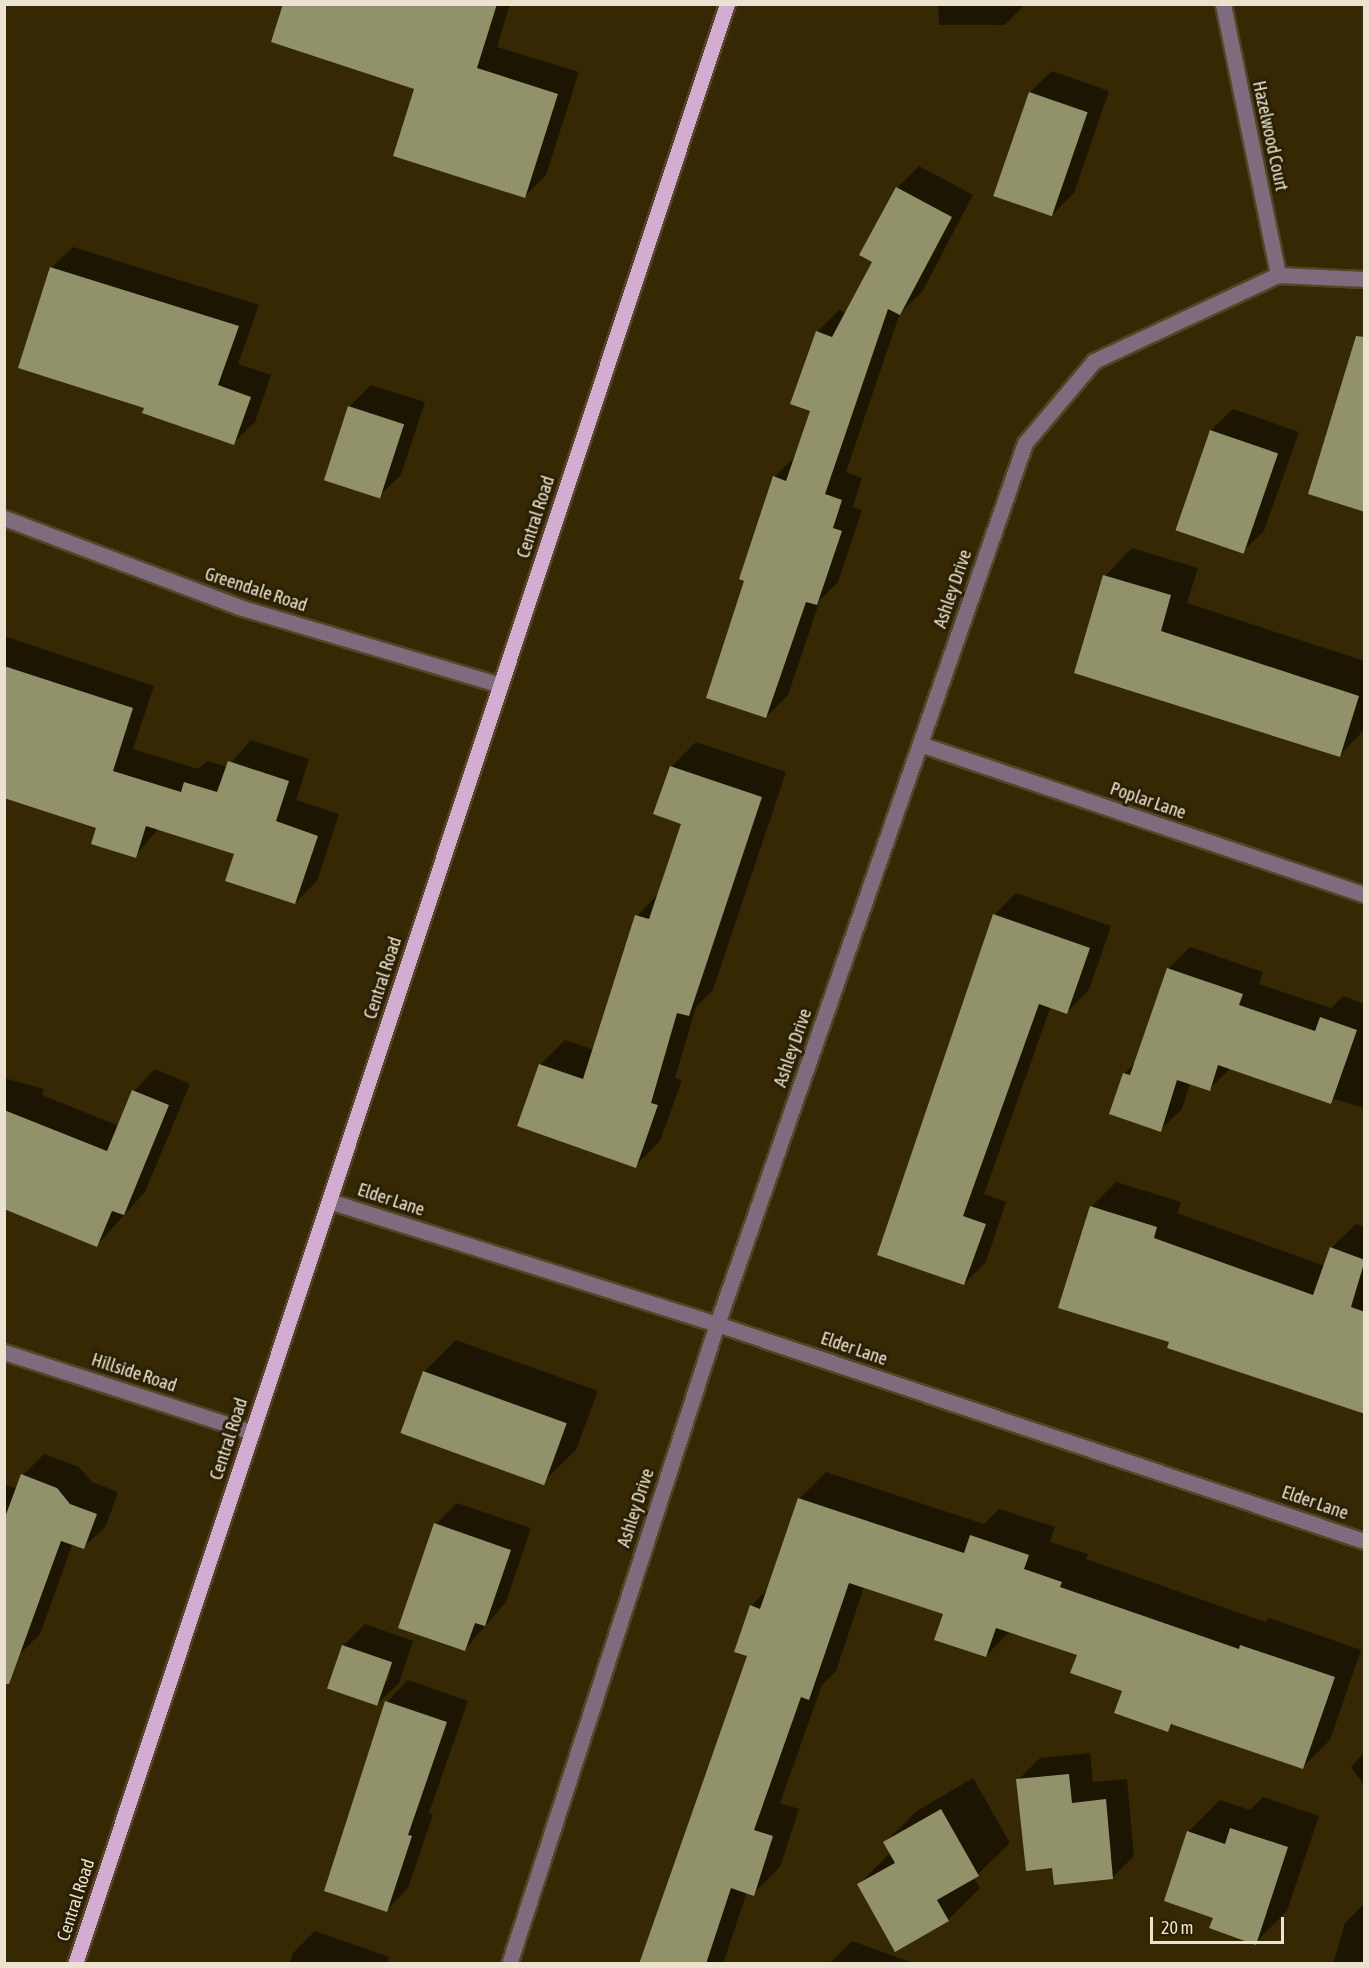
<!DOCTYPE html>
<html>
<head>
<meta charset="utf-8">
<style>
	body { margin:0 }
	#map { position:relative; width:1369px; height:1968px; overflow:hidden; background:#352803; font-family:"Asap Condensed",sans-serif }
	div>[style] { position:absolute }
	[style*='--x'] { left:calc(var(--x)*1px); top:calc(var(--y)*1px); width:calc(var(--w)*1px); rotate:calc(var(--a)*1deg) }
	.shadow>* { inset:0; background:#0007 }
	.building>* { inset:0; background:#91916a; transform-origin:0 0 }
	.roads { filter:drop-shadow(2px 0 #524624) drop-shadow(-2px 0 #524624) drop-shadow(0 2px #524624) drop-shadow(0 -2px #524624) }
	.minor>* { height:15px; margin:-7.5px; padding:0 7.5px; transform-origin:7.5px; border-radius:7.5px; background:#7f6b7e }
	.major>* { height:15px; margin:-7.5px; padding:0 7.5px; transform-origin:7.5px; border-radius:7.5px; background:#d4acd2 }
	span { translate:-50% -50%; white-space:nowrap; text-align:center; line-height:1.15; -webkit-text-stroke:6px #291f04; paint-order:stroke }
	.street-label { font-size:18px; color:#ebe2cf }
	.frame { position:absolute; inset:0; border:6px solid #ebe2cf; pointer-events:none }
	.scale { position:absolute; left:1150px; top:1917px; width:134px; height:27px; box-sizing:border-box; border:3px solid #ebe2cf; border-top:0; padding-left:8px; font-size:18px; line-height:21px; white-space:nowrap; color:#ebe2cf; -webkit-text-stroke:4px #291f04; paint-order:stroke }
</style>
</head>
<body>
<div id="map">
	<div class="shadow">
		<div style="clip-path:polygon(285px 4px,510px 4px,497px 47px,579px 72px,546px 175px,524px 197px,416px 88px)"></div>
		<div style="clip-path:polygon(938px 4px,1025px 4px,1005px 25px,939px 25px)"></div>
		<div style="clip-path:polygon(1052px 71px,1109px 91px,1074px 193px,1053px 214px,1030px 92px)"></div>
		<div style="clip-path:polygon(919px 166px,973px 195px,922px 292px,900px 313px,846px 472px,862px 478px,853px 507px,862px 510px,838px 582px,820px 600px,788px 695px,766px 717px,746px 580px,774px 477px,796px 456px,812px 410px,817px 332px,839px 310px,847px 313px,874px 262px,861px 255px,897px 188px)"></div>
		<div style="clip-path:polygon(73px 247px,259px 305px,238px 364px,271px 375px,255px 422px,233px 443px,146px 407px,51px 268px)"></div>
		<div style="clip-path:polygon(371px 385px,425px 402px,401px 475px,379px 496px,326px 479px,350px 406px)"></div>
		<div style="clip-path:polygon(1233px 409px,1299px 432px,1264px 531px,1242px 552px,1177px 529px,1211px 430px)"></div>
		<div style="clip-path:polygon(1132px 548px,1198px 568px,1187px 603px,1364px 661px,1364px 730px,1340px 755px,1245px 722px,1105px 576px)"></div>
		<div style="clip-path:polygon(4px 636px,154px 686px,133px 749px,198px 769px,207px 761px,227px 767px,251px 740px,309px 759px,296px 800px,339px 814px,317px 881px,295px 903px,236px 853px,159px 828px,135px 856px,4px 747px)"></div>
		<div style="clip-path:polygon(696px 742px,786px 772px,713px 990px,696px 1007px,675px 1078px,682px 1080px,660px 1141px,635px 1166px,540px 1065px,565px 1040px,594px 1050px,637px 916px,659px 893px,683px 823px,671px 767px)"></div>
		<div style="clip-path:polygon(1016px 893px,1111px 926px,1089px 990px,1067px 1012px,1051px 1006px,984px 1194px,1006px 1202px,986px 1262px,964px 1284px,879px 1254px,994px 915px)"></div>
		<div style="clip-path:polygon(1190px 947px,1263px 972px,1259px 984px,1331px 1008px,1343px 996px,1364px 1004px,1364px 1108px,1334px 1099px,1331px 1102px,1231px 1068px,1209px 1089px,1190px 1083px,1182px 1109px,1160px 1130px,1124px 1074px,1136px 1062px,1169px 968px)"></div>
		<div style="clip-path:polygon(155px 1069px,190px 1084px,145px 1192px,97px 1245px,4px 1209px,4px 1078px,44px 1089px,42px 1095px,119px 1126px,134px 1091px)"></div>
		<div style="clip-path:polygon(1116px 1182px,1181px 1202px,1177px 1213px,1325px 1266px,1331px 1248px,1356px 1224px,1364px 1227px,1364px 1412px,1171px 1341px,1091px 1207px)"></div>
		<div style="clip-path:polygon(456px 1340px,598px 1391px,576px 1450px,544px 1481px,424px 1372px)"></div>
		<div style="clip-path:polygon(44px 1454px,79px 1467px,92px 1482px,118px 1492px,106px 1526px,84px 1547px,73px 1543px,40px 1634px,18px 1656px,4px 1651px,4px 1484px,18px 1489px,23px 1475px)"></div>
		<div style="clip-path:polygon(826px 1472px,984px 1524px,999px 1509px,1055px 1527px,1050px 1542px,1088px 1554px,1086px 1559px,1265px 1622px,1269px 1618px,1361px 1650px,1330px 1740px,1303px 1767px,1174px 1724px,1168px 1730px,1078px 1654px,1010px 1631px,986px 1656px,945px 1614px,864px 1587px,836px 1671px,822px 1685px,780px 1803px,799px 1809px,780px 1867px,753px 1894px,747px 1892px,723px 1964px,641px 1964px,749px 1655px,751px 1606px,769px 1588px,799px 1499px)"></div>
		<div style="clip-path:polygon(457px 1503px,531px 1528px,506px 1602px,465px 1649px,436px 1524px)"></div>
		<div style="clip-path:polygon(evenodd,365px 1624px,413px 1641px,399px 1683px,377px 1704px,343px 1646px,365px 1624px,393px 1655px,388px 1681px,385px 1681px,393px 1655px)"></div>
		<div style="clip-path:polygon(408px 1680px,468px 1701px,429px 1813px,433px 1815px,408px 1888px,387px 1910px,387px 1702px)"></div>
		<div style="clip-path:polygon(1090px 1753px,1093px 1782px,1127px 1779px,1134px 1856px,1113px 1877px,1018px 1780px,1040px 1758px)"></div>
		<div style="clip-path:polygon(1364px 1753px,1364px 1785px,1351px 1767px)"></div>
		<div style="clip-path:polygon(973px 1778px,1010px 1843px,974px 1878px,980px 1888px,948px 1920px,896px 1950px,859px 1884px,891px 1852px,885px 1842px,917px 1811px)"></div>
		<div style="clip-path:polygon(1263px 1797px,1319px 1816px,1287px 1911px,1255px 1943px,1215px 1917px,1166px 1900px,1189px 1831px,1220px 1800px,1250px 1810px)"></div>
		<div style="clip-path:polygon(1364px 1904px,1364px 1964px,1333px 1964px,1345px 1923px)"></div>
		<div style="clip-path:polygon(315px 1931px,389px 1957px,387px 1964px,290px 1964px,293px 1953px)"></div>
		<div style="clip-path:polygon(852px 1941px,916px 1964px,829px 1964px)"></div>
	</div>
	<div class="building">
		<div style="clip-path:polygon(283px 4px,497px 4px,477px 68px,558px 94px,525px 198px,393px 156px,414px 89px,271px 42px)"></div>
		<div style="left:1029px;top:92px;width:62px;height:110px;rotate:19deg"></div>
		<div style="clip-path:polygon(896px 187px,952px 217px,900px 315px,888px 309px,825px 494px,842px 500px,833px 528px,842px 531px,817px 605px,806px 602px,766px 718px,706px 698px,744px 581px,739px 579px,773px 476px,786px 481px,810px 411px,790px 404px,816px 331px,832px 337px,872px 262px,859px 255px)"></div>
		<div style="clip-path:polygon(50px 267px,239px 326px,218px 385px,251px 397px,234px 445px,142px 413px,144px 408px,18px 368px)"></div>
		<div style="clip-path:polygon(1356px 336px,1365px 337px,1365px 512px,1308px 494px)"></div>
		<div style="left:348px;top:406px;width:59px;height:78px;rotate:18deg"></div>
		<div style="left:1210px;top:430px;width:72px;height:106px;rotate:19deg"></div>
		<div style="clip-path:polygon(1103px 575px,1171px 595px,1161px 631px,1359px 696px,1340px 757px,1074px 673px)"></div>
		<div style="clip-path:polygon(4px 666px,133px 708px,113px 771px,181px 792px,184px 782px,217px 792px,228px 761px,289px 781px,276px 821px,318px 836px,295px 904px,225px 881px,234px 854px,146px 826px,136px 858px,91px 844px,96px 828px,4px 798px)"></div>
		<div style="clip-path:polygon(670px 766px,762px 797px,689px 1016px,677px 1013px,651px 1103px,658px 1105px,636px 1168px,517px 1126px,539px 1064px,583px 1079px,635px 915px,649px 919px,681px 824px,653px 814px)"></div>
		<div style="clip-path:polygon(993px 914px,1090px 948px,1067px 1014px,1039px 1004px,963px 1216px,986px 1224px,964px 1285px,877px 1255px)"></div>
		<div style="clip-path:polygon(1167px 968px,1243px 994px,1239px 1005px,1315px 1031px,1320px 1017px,1357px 1030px,1331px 1104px,1218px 1065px,1210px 1091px,1177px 1080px,1161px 1132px,1109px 1114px,1123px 1073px,1130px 1075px)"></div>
		<div style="clip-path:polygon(132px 1090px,169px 1105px,124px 1215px,112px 1211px,97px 1247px,4px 1209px,4px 1110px,107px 1151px)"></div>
		<div style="clip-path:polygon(1090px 1206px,1157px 1227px,1154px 1238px,1313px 1295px,1330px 1247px,1365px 1260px,1351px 1307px,1365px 1312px,1365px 1414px,1167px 1348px,1169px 1342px,1058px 1308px)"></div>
		<div style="left:423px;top:1371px;width:153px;height:66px;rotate:20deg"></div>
		<div style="clip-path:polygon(21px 1474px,57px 1488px,70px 1504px,97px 1514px,84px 1549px,61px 1541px,9px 1684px,4px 1684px,4px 1520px)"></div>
		<div style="clip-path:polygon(798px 1498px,964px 1553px,970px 1535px,1029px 1555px,1024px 1569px,1062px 1582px,1060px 1587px,1239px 1649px,1240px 1645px,1335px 1677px,1303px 1769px,1171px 1724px,1168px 1732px,1114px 1713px,1122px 1691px,1070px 1673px,1077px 1655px,996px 1628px,986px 1657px,934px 1640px,943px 1614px,849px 1583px,809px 1700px,801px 1697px,754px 1830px,773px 1836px,754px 1896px,731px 1888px,706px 1964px,639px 1964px,747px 1656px,734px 1652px,750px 1605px,760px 1609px)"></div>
		<div style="clip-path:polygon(434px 1523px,511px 1550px,485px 1626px,475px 1623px,465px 1651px,398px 1628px)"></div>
		<div style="left:342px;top:1645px;width:53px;height:46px;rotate:19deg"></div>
		<div style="clip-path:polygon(385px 1701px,447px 1722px,408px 1835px,412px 1836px,387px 1912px,324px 1891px)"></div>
		<div style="clip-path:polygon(1069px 1774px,1072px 1803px,1106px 1799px,1113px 1879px,1054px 1885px,1052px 1868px,1026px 1871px,1016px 1779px)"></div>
		<div style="clip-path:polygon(941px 1809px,979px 1876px,937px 1900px,949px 1921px,895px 1952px,857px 1884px,895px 1863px,883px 1842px)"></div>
		<div style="clip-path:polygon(1230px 1828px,1288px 1847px,1256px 1945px,1209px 1928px,1213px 1918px,1164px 1901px,1187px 1831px,1225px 1844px)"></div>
	</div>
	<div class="roads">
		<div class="minor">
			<div style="--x:1223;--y:4;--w:277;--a:78.5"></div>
			<div style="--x:4;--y:518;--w:251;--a:20.7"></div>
			<div style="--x:239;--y:607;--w:272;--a:16.6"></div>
			<div style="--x:920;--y:744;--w:469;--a:18.7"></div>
			<div style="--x:329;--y:1201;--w:407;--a:17.6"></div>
			<div style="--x:717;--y:1324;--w:682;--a:18.54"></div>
			<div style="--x:4;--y:1352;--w:261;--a:17.9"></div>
			<div style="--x:509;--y:1964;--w:673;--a:-72"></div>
			<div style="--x:717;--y:1324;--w:933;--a:-70.73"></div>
			<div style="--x:1025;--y:443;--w:107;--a:-49.9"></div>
			<div style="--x:1094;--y:361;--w:203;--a:-25.1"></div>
			<div style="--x:1278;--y:275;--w:86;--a:2.7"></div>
		</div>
		<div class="major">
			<div style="--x:75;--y:1964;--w:2066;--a:-71.6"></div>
		</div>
	</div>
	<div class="street-label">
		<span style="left:1270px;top:136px;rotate:78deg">Hazelwood Court</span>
		<span style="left:536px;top:517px;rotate:-72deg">Central Road</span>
		<span style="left:953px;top:589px;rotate:-71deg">Ashley Drive</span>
		<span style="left:256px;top:590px;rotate:18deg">Greendale Road</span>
		<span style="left:1148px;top:801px;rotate:19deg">Poplar Lane</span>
		<span style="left:383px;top:978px;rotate:-72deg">Central Road</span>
		<span style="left:793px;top:1048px;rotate:-71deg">Ashley Drive</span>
		<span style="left:391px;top:1200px;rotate:18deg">Elder Lane</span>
		<span style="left:854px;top:1349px;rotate:19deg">Elder Lane</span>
		<span style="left:134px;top:1373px;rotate:18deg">Hillside Road</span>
		<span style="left:229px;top:1439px;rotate:-72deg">Central Road</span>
		<span style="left:1315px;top:1503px;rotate:19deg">Elder Lane</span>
		<span style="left:636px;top:1508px;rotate:-72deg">Ashley Drive</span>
		<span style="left:76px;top:1900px;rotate:-72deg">Central Road</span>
	</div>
	<div class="frame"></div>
	<div class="scale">20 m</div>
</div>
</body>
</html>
